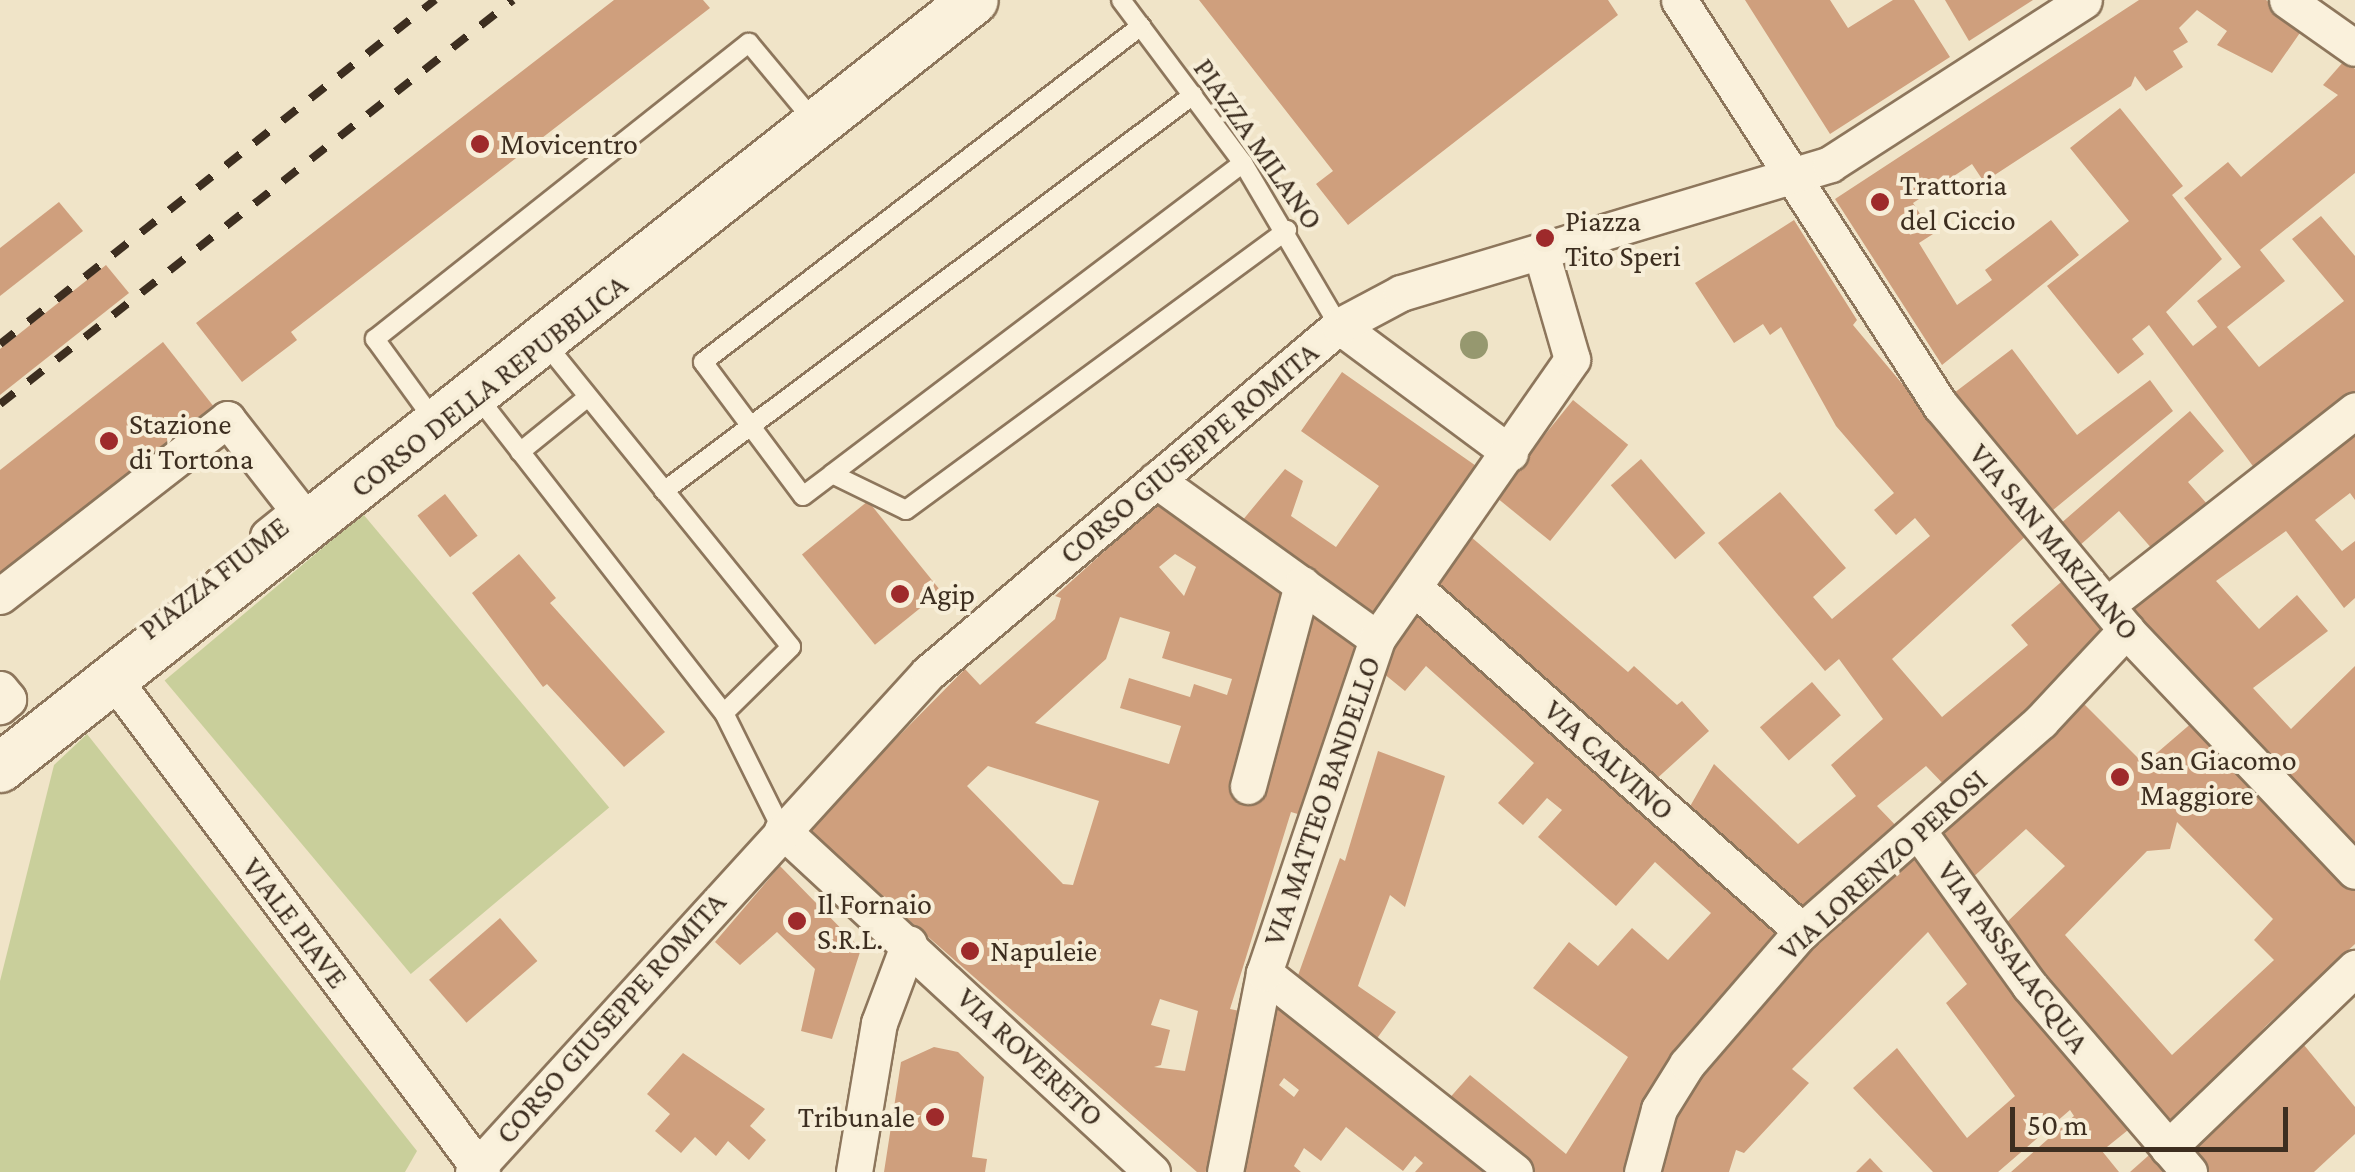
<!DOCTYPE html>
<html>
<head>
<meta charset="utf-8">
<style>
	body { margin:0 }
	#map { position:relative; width:2355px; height:1172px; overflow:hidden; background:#f0e4c8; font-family:"Crimson Pro",serif }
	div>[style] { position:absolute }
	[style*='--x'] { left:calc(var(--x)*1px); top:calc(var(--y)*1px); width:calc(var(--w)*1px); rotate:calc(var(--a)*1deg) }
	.green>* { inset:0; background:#c9cf9b; transform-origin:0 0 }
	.building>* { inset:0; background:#cf9f7d; transform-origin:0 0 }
	.roads { filter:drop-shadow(2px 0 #8d765c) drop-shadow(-2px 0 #8d765c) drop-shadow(0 2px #8d765c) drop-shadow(0 -2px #8d765c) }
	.lane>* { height:18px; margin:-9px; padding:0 9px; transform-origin:9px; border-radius:9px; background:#faf1dc }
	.street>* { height:35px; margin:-17.5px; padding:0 17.5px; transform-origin:17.5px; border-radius:17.5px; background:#faf1dc }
	.secondary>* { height:48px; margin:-24px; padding:0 24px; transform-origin:24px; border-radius:24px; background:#faf1dc }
	.rail>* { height:8px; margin-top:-4px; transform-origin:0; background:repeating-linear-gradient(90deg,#3d2e20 0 18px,transparent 0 36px) }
	.trees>* { width:28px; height:28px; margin:-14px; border-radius:50%; background:#96986f }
	.dots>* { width:28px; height:28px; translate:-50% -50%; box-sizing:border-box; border:5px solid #f7eed8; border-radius:50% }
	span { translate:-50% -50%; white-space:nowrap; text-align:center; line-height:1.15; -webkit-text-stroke:8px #f7eed8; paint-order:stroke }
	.poi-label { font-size:30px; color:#3d2e20 }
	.left { translate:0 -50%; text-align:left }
	.right { translate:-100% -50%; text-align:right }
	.street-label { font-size:30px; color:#3d2e20 }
	.scale { position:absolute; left:2010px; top:1107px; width:278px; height:45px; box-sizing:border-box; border:5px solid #3d2e20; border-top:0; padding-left:12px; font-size:30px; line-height:35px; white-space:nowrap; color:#3d2e20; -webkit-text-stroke:8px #f7eed8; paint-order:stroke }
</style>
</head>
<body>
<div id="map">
	<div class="green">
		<div style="left:363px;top:514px;width:383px;height:259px;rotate:50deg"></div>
		<div style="clip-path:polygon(87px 734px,417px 1151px,405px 1172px,0 1172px,0 981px,54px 765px)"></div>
	</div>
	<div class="building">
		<div style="clip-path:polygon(614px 0,703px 0,710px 8px,291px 332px,297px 340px,242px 382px,196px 323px)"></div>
		<div style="clip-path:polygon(1199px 0,1608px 0,1618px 15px,1348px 225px,1316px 184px,1333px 171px)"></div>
		<div style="clip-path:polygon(1745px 0,1830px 0,1848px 28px,1893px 0,1914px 0,1950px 57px,1830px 134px)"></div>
		<div style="clip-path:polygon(1945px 0,2033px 0,1969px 41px)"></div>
		<div style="clip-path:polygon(2139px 0,2266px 0,2304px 27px,2272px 73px,2217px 45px,2227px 31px,2197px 10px,2179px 28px,2188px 42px,2173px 51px,2183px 67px,2146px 91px,2135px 76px,2131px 86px,1984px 182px,1972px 164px,1913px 203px,1933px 234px,1919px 243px,1957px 305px,1992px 280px,1985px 270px,2051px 220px,2079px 255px,1942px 365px,1835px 199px)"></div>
		<div style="clip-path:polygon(2344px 61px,2355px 69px,2355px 173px,2260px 250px,2285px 281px,2227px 327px,2259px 367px,2344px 301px,2292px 239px,2321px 216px,2355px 256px,2355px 397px,2258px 473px,2149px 325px,2132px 339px,2144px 354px,2118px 374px,2047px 286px,2129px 221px,2070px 148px,2120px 108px,2183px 186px,2172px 195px,2222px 259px,2166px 312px,2193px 346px,2217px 327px,2197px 301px,2241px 267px,2184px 198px,2228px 162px,2241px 177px,2338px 95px,2323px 85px)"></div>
		<div style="clip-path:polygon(59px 202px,83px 231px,0 296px,0 248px)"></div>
		<div style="clip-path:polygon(1794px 220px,1857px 320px,1853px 325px,2028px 534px,1892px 659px,1942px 717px,2028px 645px,2011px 625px,2067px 577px,2109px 627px,1953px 794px,1926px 766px,1877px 806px,1903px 833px,1803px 921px,1688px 810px,1714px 764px,1798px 844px,1856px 796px,1831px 765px,1883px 719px,1839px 659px,1825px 671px,1718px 543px,1780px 492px,1846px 568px,1813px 597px,1832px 619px,1930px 536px,1915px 518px,1896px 535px,1874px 510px,1894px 493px,1836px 426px,1781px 327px,1770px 335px,1763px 324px,1734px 343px,1695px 283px)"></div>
		<div style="clip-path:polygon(106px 265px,129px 293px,0 395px,0 349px)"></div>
		<div style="clip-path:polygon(163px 342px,218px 412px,0 583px,0 470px)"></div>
		<div style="clip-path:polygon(2012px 349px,2077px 435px,2150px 380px,2173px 411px,2047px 515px,1954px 393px)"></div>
		<div style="clip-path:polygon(1342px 372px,1479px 468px,1369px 624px,1237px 527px,1285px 469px,1303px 481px,1291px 516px,1336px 547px,1379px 486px,1301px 431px)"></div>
		<div style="left:1573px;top:400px;width:71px;height:124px;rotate:39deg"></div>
		<div style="clip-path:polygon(2190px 411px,2224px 451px,2188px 482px,2214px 512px,2153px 550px,2119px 511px,2079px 546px,2059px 525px)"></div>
		<div style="clip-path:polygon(2355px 425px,2355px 500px,2350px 493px,2315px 520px,2342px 551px,2355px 541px,2355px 598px,2344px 608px,2286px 531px,2216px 581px,2259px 629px,2297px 595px,2328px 631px,2253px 688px,2291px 729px,2355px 666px,2355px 846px,2225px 718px,2128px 606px)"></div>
		<div style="left:1641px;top:459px;width:98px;height:40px;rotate:49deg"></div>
		<div style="left:445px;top:494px;width:53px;height:35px;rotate:52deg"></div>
		<div style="left:868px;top:501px;width:116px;height:85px;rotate:51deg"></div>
		<div style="clip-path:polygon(evenodd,1159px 502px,1359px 635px,1308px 817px,1291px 812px,1230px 1009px,1245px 1012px,1217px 1167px,1205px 1172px,1197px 1172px,806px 830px,965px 669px,980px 685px,1055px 619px,1061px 598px,1055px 596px,1159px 502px,1175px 554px,1196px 567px,1184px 596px,1159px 567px,1175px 554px,1159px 502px,1120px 617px,1170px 632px,1162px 658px,1232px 679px,1227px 695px,1194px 684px,1190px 697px,1129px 678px,1120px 708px,1181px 726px,1169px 764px,1035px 723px,1106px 659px,1120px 617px,1159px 502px,988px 766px,1099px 801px,1073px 885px,1063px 884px,967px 786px,988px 766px,1159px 502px,1160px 999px,1198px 1011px,1185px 1071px,1154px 1067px,1161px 1065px,1170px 1030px,1151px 1025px,1160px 999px)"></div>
		<div style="clip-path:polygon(1470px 536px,1628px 672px,1634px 666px,1677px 705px,1682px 701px,1709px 731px,1652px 783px,1428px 582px)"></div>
		<div style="clip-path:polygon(519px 554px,556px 598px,550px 603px,665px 732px,624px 767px,547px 684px,543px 687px,472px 593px)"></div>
		<div style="clip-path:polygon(1416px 612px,1787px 933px,1628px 1172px,1528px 1172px,1446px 1102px,1470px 1075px,1566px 1154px,1628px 1057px,1533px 988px,1569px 942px,1598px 966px,1632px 928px,1668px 960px,1711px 913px,1655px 862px,1616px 906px,1538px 837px,1562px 810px,1547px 798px,1523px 825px,1498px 803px,1534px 763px,1426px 666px,1405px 691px,1372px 664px)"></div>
		<div style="left:1812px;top:682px;width:44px;height:69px;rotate:49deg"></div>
		<div style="clip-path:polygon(evenodd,2080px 700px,2144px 764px,2194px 721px,2355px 879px,2355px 944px,2266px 1026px,2168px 1135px,2004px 925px,2065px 866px,2026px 829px,1970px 880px,1931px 835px,2080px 700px,2177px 822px,2273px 919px,2254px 940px,2274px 960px,2172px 1055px,2065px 935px,2147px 851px,2170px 849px,2177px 822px)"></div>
		<div style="clip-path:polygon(1378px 751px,1445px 776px,1405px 907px,1390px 895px,1358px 986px,1396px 1012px,1373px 1044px,1296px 981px,1340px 858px,1345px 861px)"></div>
		<div style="clip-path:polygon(1918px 846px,2133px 1126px,2102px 1151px,2119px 1172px,2011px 1172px,2074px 1116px,2070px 1110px,1998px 1172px,1933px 1172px,1853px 1088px,1897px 1048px,1967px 1138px,2015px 1096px,1946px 1003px,1967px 984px,1928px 932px,1792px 1069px,1809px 1083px,1744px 1153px,1736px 1150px,1729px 1172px,1654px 1172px,1683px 1081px,1852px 902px)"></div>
		<div style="clip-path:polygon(780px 866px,861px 949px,832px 1039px,801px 1031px,815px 969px,777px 932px,740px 965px,715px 942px)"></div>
		<div style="left:500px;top:918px;width:57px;height:94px;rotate:49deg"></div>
		<div style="clip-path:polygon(evenodd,1270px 993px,1496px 1172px,1415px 1172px,1423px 1163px,1415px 1156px,1403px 1171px,1346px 1127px,1321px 1161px,1304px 1148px,1294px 1166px,1301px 1172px,1237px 1172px,1270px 993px,1284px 1078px,1299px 1090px,1294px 1097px,1279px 1085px,1284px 1078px)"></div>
		<div style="clip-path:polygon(2299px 1039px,2355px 1107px,2355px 1134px,2314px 1172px,2202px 1172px,2182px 1148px)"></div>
		<div style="clip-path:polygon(934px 1047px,958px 1052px,984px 1077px,972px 1157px,987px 1159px,985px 1172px,884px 1172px,901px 1062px)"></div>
		<div style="clip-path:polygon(683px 1053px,765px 1109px,750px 1126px,766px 1140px,749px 1160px,728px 1141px,716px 1156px,695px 1137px,681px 1153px,655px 1131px,670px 1114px,647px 1094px)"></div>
		<div style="clip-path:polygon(2157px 1148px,2178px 1172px,2130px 1172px)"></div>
		<div style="clip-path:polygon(1870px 1158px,1883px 1172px,1856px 1172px)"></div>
	</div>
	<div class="roads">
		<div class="lane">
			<div style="--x:1121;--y:0;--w:204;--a:53.2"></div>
			<div style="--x:1243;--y:163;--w:189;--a:59.5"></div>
			<div style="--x:1141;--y:26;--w:552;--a:142.51"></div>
			<div style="--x:703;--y:362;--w:167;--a:53.3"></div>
			<div style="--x:803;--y:496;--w:36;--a:-37"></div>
			<div style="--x:832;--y:474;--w:82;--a:25.9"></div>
			<div style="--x:906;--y:510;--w:473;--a:-36.3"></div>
			<div style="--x:545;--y:343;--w:391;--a:51"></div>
			<div style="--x:791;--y:647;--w:94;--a:135.4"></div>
			<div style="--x:724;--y:713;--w:131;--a:63.6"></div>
			<div style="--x:477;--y:396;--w:402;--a:52.1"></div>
			<div style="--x:436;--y:423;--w:104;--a:-126"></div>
			<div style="--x:375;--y:339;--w:477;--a:-38.4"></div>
			<div style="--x:749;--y:43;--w:102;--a:50.2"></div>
			<div style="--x:520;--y:452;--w:87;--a:-39"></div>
			<div style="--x:832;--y:474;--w:515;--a:-37.11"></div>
			<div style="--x:664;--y:491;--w:661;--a:-36.82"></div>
		</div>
		<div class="street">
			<div style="--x:1679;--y:0;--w:483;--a:57.2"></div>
			<div style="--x:1941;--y:406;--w:291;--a:50.4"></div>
			<div style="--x:2126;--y:630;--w:332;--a:46.5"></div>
			<div style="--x:2287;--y:0;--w:83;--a:35.2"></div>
			<div style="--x:1339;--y:326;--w:213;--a:36.6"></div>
			<div style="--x:1156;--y:480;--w:272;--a:35.7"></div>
			<div style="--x:1416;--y:589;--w:516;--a:41.54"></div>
			<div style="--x:0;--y:596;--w:288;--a:-37.9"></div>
			<div style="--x:227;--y:419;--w:117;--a:52"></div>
			<div style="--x:299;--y:511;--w:40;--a:141"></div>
			<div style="--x:2108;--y:604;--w:314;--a:-38.1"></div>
			<div style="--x:114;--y:680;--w:614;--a:53.2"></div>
			<div style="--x:0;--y:689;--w:13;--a:51"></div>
			<div style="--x:8;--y:699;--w:11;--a:139"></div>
			<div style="--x:1248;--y:786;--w:209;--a:-75"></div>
			<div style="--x:782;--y:830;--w:504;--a:42.75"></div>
			<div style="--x:1918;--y:831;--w:190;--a:54.2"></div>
			<div style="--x:2029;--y:985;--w:246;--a:49.4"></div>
			<div style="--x:1264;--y:973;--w:320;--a:38.4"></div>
			<div style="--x:2168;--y:1148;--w:260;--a:-43.9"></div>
			<div style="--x:473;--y:1172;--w:675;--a:-47.64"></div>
			<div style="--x:928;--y:673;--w:538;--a:-40.17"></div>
			<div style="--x:1339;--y:326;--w:70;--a:-28"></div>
			<div style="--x:1401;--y:293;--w:448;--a:-16.7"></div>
			<div style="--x:1830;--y:164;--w:302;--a:-32.8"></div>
			<div style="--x:854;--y:1172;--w:151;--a:-80.5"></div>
			<div style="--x:879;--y:1023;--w:85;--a:-69.4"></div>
			<div style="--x:1225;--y:1172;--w:203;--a:-78.9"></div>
			<div style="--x:1264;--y:973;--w:353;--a:-71.3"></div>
			<div style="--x:1377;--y:639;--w:341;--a:-55.1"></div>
			<div style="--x:1572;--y:359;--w:111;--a:-106.2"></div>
			<div style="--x:1642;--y:1172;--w:65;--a:-74.9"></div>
			<div style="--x:1659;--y:1109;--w:53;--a:-58.1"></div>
			<div style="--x:1687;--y:1064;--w:176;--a:-49.2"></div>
			<div style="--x:1802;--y:931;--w:318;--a:-41.3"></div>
			<div style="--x:2041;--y:721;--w:125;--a:-47"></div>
		</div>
		<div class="secondary">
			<div style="--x:0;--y:768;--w:1240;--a:-38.26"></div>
		</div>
	</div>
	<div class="rail">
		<div style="--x:0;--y:344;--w:555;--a:-38.34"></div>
		<div style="--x:0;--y:404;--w:653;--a:-38.22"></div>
	</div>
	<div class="trees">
		<div style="left:1474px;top:345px"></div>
	</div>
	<div class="dots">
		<div style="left:480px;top:144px;background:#9e2a2b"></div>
		<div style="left:1880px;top:202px;background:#9e2a2b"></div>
		<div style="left:1545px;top:238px;background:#9e2a2b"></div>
		<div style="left:109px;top:441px;background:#9e2a2b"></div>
		<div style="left:900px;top:594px;background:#9e2a2b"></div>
		<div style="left:2120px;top:777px;background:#9e2a2b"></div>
		<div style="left:797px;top:921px;background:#9e2a2b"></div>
		<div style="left:970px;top:951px;background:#9e2a2b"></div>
		<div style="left:935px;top:1117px;background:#9e2a2b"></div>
	</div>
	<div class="poi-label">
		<span class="left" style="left:500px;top:144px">Movicentro</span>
		<span class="left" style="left:1900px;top:202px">Trattoria<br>del Ciccio</span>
		<span class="left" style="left:1565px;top:238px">Piazza<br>Tito Speri</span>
		<span class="left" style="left:129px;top:441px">Stazione<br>di Tortona</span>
		<span class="left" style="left:920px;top:594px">Agip</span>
		<span class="left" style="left:2140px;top:777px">San Giacomo<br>Maggiore</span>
		<span class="left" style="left:817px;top:921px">Il Fornaio<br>S.R.L.</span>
		<span class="left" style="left:990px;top:951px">Napuleie</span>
		<span class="right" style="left:915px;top:1117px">Tribunale</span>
	</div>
	<div class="street-label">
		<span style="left:1258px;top:144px;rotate:55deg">PIAZZA MILANO</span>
		<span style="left:489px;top:386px;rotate:-38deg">CORSO DELLA REPUBBLICA</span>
		<span style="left:1189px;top:453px;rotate:-40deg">CORSO GIUSEPPE ROMITA</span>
		<span style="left:2054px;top:542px;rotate:50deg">VIA SAN MARZIANO</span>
		<span style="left:214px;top:578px;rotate:-38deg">PIAZZA FIUME</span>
		<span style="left:1609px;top:760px;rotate:42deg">VIA CALVINO</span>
		<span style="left:1322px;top:801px;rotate:-71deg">VIA MATTEO BANDELLO</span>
		<span style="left:1883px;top:865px;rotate:-42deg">VIA LORENZO PEROSI</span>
		<span style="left:295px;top:923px;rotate:53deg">VIALE PIAVE</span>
		<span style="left:2013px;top:957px;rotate:53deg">VIA PASSALACQUA</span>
		<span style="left:611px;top:1018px;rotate:-48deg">CORSO GIUSEPPE ROMITA</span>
		<span style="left:1030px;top:1057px;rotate:43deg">VIA ROVERETO</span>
	</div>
	<div class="scale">50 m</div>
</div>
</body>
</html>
